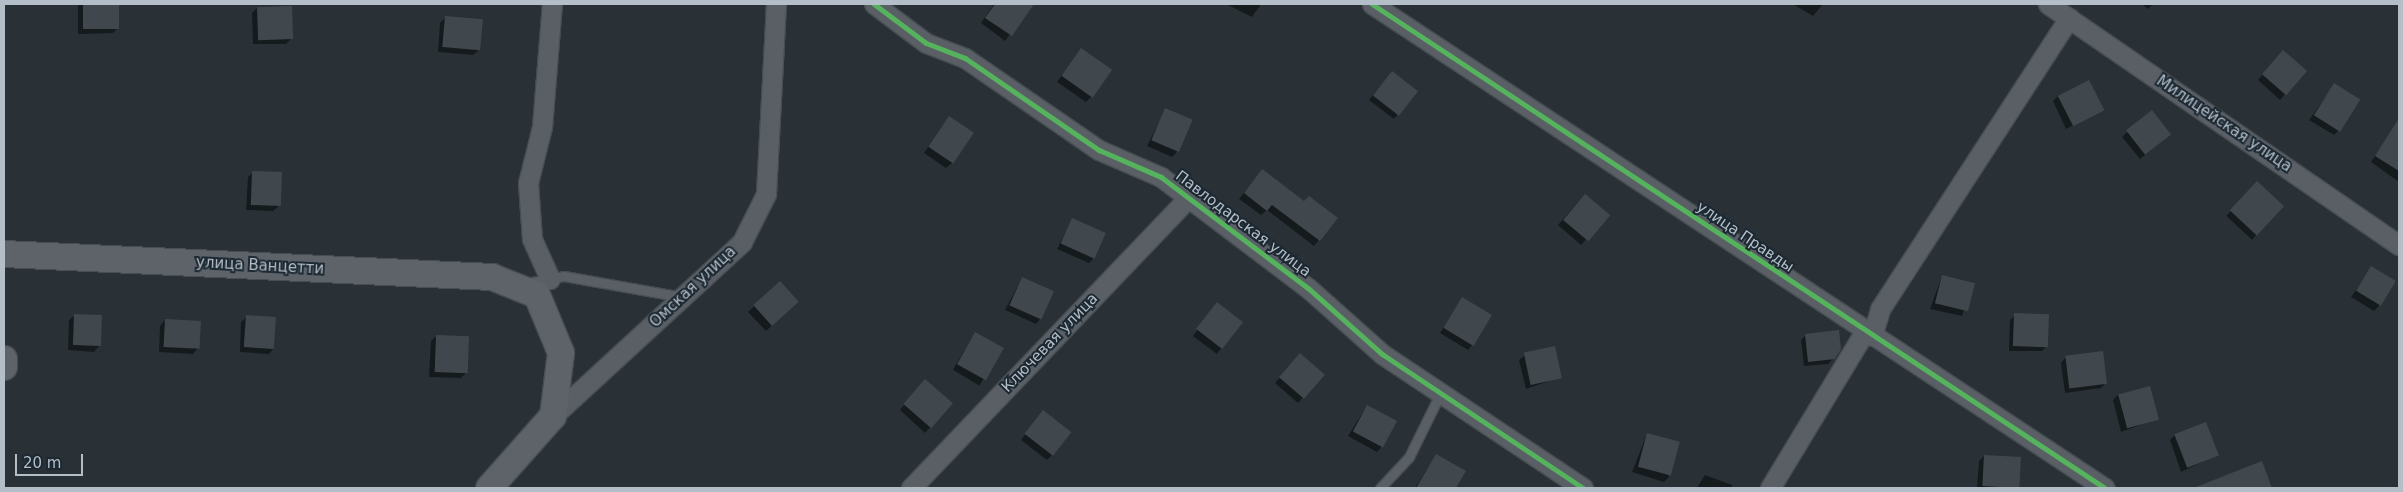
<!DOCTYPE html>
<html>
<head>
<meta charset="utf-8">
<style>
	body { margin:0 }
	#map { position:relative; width:2403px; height:492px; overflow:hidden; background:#293137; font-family:"DejaVu Sans",sans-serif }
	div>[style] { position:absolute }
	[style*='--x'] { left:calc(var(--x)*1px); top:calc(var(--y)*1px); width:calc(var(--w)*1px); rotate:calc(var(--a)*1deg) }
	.shadow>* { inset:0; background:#0007; transform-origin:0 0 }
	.building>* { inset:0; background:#41484d; transform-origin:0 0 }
	.roads { filter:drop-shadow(1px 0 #474d52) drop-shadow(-1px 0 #474d52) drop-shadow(0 1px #474d52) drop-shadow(0 -1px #474d52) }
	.lane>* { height:9px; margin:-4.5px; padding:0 4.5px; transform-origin:4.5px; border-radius:4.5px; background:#595f65 }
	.street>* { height:19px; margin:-9.5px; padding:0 9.5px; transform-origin:9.5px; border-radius:9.5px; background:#595f65 }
	.secondary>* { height:26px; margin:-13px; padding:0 13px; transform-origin:13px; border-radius:13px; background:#5e636a }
	.cycleway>* { height:5px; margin:-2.5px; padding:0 2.5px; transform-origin:2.5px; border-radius:2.5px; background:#56b35d }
	span { translate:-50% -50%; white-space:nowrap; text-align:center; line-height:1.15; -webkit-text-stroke:4px #1c2832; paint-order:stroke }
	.street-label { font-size:15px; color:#b3bec8 }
	.frame { position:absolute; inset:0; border:5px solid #b3bec8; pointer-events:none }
	.scale { position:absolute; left:15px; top:454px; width:68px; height:22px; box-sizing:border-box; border:2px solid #b3bec8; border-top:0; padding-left:6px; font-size:15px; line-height:18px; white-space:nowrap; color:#b3bec8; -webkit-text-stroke:4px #1c2832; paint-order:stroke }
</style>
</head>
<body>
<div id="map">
	<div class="shadow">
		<div style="clip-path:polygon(78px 4px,118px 4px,118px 28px,113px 33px,78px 34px)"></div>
		<div style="clip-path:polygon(994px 4px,1022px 4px,1029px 9px,1005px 41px,981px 23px)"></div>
		<div style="clip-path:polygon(1226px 4px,1261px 4px,1252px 17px)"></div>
		<div style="clip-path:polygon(1793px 4px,1823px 4px,1813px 16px)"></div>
		<div style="clip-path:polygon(2142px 4px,2153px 4px,2148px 9px)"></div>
		<div style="clip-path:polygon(257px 8px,292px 38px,286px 44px,253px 44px,252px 13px)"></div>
		<div style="clip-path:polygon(445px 18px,479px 50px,473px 55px,438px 52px,440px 23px)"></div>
		<div style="clip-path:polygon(1081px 50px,1091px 97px,1086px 102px,1057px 82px)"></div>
		<div style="clip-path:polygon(2278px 57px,2305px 71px,2280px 100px,2258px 80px)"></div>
		<div style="clip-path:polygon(1387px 78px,1416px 91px,1394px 119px,1369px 100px)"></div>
		<div style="clip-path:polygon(2334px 85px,2339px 130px,2334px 135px,2309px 120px)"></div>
		<div style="clip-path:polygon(2058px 96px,2102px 110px,2066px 129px,2053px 101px)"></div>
		<div style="clip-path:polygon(1166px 109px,1177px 152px,1172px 157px,1147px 146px)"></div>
		<div style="clip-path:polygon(949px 117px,952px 163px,946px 168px,924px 153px)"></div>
		<div style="clip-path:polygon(2394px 128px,2399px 132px,2399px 182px,2371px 162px)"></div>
		<div style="clip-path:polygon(2127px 132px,2165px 139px,2140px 159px,2122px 137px)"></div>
		<div style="clip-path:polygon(253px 172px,279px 206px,273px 211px,246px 210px,248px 177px)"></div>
		<div style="clip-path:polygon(1257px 176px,1336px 218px,1314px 246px,1267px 210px,1261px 215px,1239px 199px)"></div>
		<div style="left:2257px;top:183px;width:35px;height:45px;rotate:43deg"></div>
		<div style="clip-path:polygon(1579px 201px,1608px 215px,1581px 245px,1558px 225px)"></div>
		<div style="clip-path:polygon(1072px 220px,1094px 258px,1089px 263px,1057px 249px)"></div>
		<div style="clip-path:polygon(2372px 268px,2379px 306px,2374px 311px,2351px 297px)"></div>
		<div style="clip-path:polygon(1942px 276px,1973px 284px,1962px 316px,1930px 309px)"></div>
		<div style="clip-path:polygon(1022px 278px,1041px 318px,1036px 324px,1005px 310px)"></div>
		<div style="clip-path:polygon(780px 282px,792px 307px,766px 331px,748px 312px)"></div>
		<div style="clip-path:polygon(1462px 299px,1473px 344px,1468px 350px,1440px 333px)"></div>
		<div style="left:1217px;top:304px;width:30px;height:40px;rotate:37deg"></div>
		<div style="clip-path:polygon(75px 315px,99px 346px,94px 352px,68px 350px,69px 320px)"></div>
		<div style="clip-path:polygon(2015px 315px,2047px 346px,2042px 351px,2009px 351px,2010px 320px)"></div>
		<div style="clip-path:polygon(247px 317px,274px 348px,269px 354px,240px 352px,241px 322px)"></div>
		<div style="clip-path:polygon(165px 320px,198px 348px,193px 354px,159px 352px,160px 326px)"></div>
		<div style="left:975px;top:333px;width:31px;height:43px;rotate:31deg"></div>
		<div style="clip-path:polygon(1806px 335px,1834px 358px,1828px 364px,1804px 366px,1801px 340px)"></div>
		<div style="clip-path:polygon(436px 336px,466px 373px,461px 378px,429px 377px,431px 341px)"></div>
		<div style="clip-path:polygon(1525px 355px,1561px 377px,1526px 389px,1519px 360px)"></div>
		<div style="clip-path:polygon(2066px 357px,2106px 383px,2101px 388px,2065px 393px,2061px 363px)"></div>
		<div style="clip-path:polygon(1295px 360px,1323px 375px,1298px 403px,1275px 383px)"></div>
		<div style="clip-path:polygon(920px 386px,951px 403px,925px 433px,900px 410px)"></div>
		<div style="clip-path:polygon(2118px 395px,2157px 419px,2121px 432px,2113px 400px)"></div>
		<div style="clip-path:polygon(1367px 406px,1382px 446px,1377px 452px,1348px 436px)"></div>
		<div style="clip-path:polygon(1038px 417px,1052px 455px,1047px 460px,1021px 440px)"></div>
		<div style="clip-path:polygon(1647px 434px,1669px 477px,1664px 482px,1632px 472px)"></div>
		<div style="clip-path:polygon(2175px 435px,2217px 455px,2181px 472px,2170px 440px)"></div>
		<div style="clip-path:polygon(1436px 455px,1465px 472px,1455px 488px,1415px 488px)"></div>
		<div style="clip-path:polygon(1984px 456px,2018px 487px,1977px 488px,1979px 461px)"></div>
		<div style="clip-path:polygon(1705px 475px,1732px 485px,1731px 488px,1697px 488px)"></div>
	</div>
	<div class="building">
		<div style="left:83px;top:4px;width:36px;height:25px"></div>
		<div style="clip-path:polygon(995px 4px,1034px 4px,1012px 36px,985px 18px)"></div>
		<div style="left:292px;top:6px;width:33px;height:35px;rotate:88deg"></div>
		<div style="left:445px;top:16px;width:38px;height:31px;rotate:5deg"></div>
		<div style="left:1081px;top:48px;width:38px;height:34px;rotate:35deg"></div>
		<div style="left:2283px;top:50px;width:32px;height:32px;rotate:41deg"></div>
		<div style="left:1392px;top:71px;width:33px;height:31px;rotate:38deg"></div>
		<div style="left:2089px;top:80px;width:34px;height:35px;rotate:63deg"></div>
		<div style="left:2334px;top:83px;width:31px;height:38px;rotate:32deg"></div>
		<div style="left:1165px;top:108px;width:30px;height:35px;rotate:23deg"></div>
		<div style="left:2152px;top:110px;width:31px;height:33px;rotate:52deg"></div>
		<div style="left:949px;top:116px;width:30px;height:37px;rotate:34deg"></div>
		<div style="clip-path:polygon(2399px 118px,2399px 171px,2375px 156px)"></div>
		<div style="clip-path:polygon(1262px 169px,1304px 201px,1309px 196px,1338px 218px,1320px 241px,1272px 205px,1267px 211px,1244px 193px)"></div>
		<div style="left:252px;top:171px;width:30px;height:34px;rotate:2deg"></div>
		<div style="left:2257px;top:181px;width:37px;height:40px;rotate:43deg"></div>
		<div style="left:1585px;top:194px;width:33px;height:34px;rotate:40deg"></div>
		<div style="left:1072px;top:218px;width:37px;height:28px;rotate:24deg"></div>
		<div style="left:2371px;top:266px;width:29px;height:29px;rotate:31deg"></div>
		<div style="left:1942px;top:275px;width:34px;height:29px;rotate:14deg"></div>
		<div style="left:1022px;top:277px;width:35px;height:31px;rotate:24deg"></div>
		<div style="left:780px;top:281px;width:28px;height:36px;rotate:48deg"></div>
		<div style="left:1462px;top:297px;width:35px;height:36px;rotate:31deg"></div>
		<div style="left:1217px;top:302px;width:33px;height:34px;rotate:38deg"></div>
		<div style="left:2014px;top:313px;width:35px;height:33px;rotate:2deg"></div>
		<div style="left:74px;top:314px;width:28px;height:31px;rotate:2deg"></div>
		<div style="left:246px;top:315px;width:30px;height:32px;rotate:4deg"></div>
		<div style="left:165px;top:319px;width:36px;height:28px;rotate:3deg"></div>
		<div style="clip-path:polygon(1839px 330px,1841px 349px,1835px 359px,1808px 362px,1805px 334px)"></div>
		<div style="left:975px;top:332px;width:33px;height:37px;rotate:29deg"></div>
		<div style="left:436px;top:335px;width:33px;height:37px;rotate:2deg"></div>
		<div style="left:1555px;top:346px;width:33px;height:32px;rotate:78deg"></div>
		<div style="left:2103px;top:351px;width:33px;height:38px;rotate:83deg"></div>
		<div style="left:1300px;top:353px;width:33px;height:32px;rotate:41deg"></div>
		<div style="left:925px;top:379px;width:37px;height:33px;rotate:41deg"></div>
		<div style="left:2150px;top:386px;width:35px;height:33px;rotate:75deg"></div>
		<div style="left:1367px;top:405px;width:34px;height:30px;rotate:28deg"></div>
		<div style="left:1043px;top:410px;width:36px;height:30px;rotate:38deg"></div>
		<div style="left:2206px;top:422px;width:36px;height:34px;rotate:69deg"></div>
		<div style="left:1647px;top:433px;width:34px;height:35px;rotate:15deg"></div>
		<div style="clip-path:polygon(1436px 454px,1466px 471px,1456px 488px,1416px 488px)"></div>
		<div style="left:1984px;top:455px;width:37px;height:31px;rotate:3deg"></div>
		<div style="clip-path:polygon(2262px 461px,2272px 488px,2196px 488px,2196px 487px)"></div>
	</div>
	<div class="roads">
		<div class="lane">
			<div style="--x:528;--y:283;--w:37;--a:-11"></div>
			<div style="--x:564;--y:276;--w:120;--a:10.1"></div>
			<div style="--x:1380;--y:488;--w:42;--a:-46.9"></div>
			<div style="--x:1409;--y:457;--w:70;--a:-63.8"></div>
		</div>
		<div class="street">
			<div style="--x:874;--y:4;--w:65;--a:36.9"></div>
			<div style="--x:926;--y:43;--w:42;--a:21"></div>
			<div style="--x:965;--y:58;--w:163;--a:34.5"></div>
			<div style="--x:1099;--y:150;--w:68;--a:23.5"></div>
			<div style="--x:1161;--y:177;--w:184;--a:37.1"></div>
			<div style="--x:1308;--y:288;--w:99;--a:41.7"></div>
			<div style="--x:1382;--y:354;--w:242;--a:33.7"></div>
			<div style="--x:1372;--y:4;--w:878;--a:33.44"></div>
			<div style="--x:2048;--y:4;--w:426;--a:34.5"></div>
			<div style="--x:550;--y:279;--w:44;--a:-114.2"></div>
			<div style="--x:532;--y:239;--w:56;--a:-94.1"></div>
			<div style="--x:528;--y:183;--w:58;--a:-76"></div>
			<div style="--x:542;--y:127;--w:123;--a:-85.4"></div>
			<div style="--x:1872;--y:336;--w:28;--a:-73"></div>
			<div style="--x:1880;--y:309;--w:347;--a:-57"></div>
			<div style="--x:553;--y:416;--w:257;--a:-42.6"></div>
			<div style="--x:742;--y:242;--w:54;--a:-63.4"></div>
			<div style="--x:766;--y:194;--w:190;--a:-87"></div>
			<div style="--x:911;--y:488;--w:402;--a:-46.3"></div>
			<div style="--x:1770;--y:488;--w:184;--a:-58.8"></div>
		</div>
		<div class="secondary">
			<div style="--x:4;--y:254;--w:489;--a:2.7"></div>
			<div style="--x:492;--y:277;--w:48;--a:21.8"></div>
			<div style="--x:537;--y:295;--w:63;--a:67.5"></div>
			<div style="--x:561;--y:353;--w:64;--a:97.2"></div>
			<div style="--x:553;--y:416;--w:96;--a:131.6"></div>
			<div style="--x:4;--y:359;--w:8;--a:90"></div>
		</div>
	</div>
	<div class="cycleway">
		<div style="--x:874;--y:4;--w:65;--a:36.9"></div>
		<div style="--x:926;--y:43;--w:42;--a:21"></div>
		<div style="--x:965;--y:58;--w:163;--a:34.5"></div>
		<div style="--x:1099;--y:150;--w:68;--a:23.5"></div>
		<div style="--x:1161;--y:177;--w:184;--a:37.1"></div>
		<div style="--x:1308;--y:288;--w:99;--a:41.7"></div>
		<div style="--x:1382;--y:354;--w:242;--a:33.7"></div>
		<div style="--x:1372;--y:4;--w:878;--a:33.44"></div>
	</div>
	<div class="street-label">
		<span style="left:2224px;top:124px;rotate:34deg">Милицейская улица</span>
		<span style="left:1243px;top:224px;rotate:37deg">Павлодарская улица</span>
		<span style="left:1745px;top:237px;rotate:34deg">улица Правды</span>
		<span style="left:260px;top:266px;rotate:3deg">улица Ванцетти</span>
		<span style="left:693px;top:287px;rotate:-43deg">Омская улица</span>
		<span style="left:1050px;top:343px;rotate:-46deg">Ключевая улица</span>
	</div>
	<div class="frame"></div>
	<div class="scale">20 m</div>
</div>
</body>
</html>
